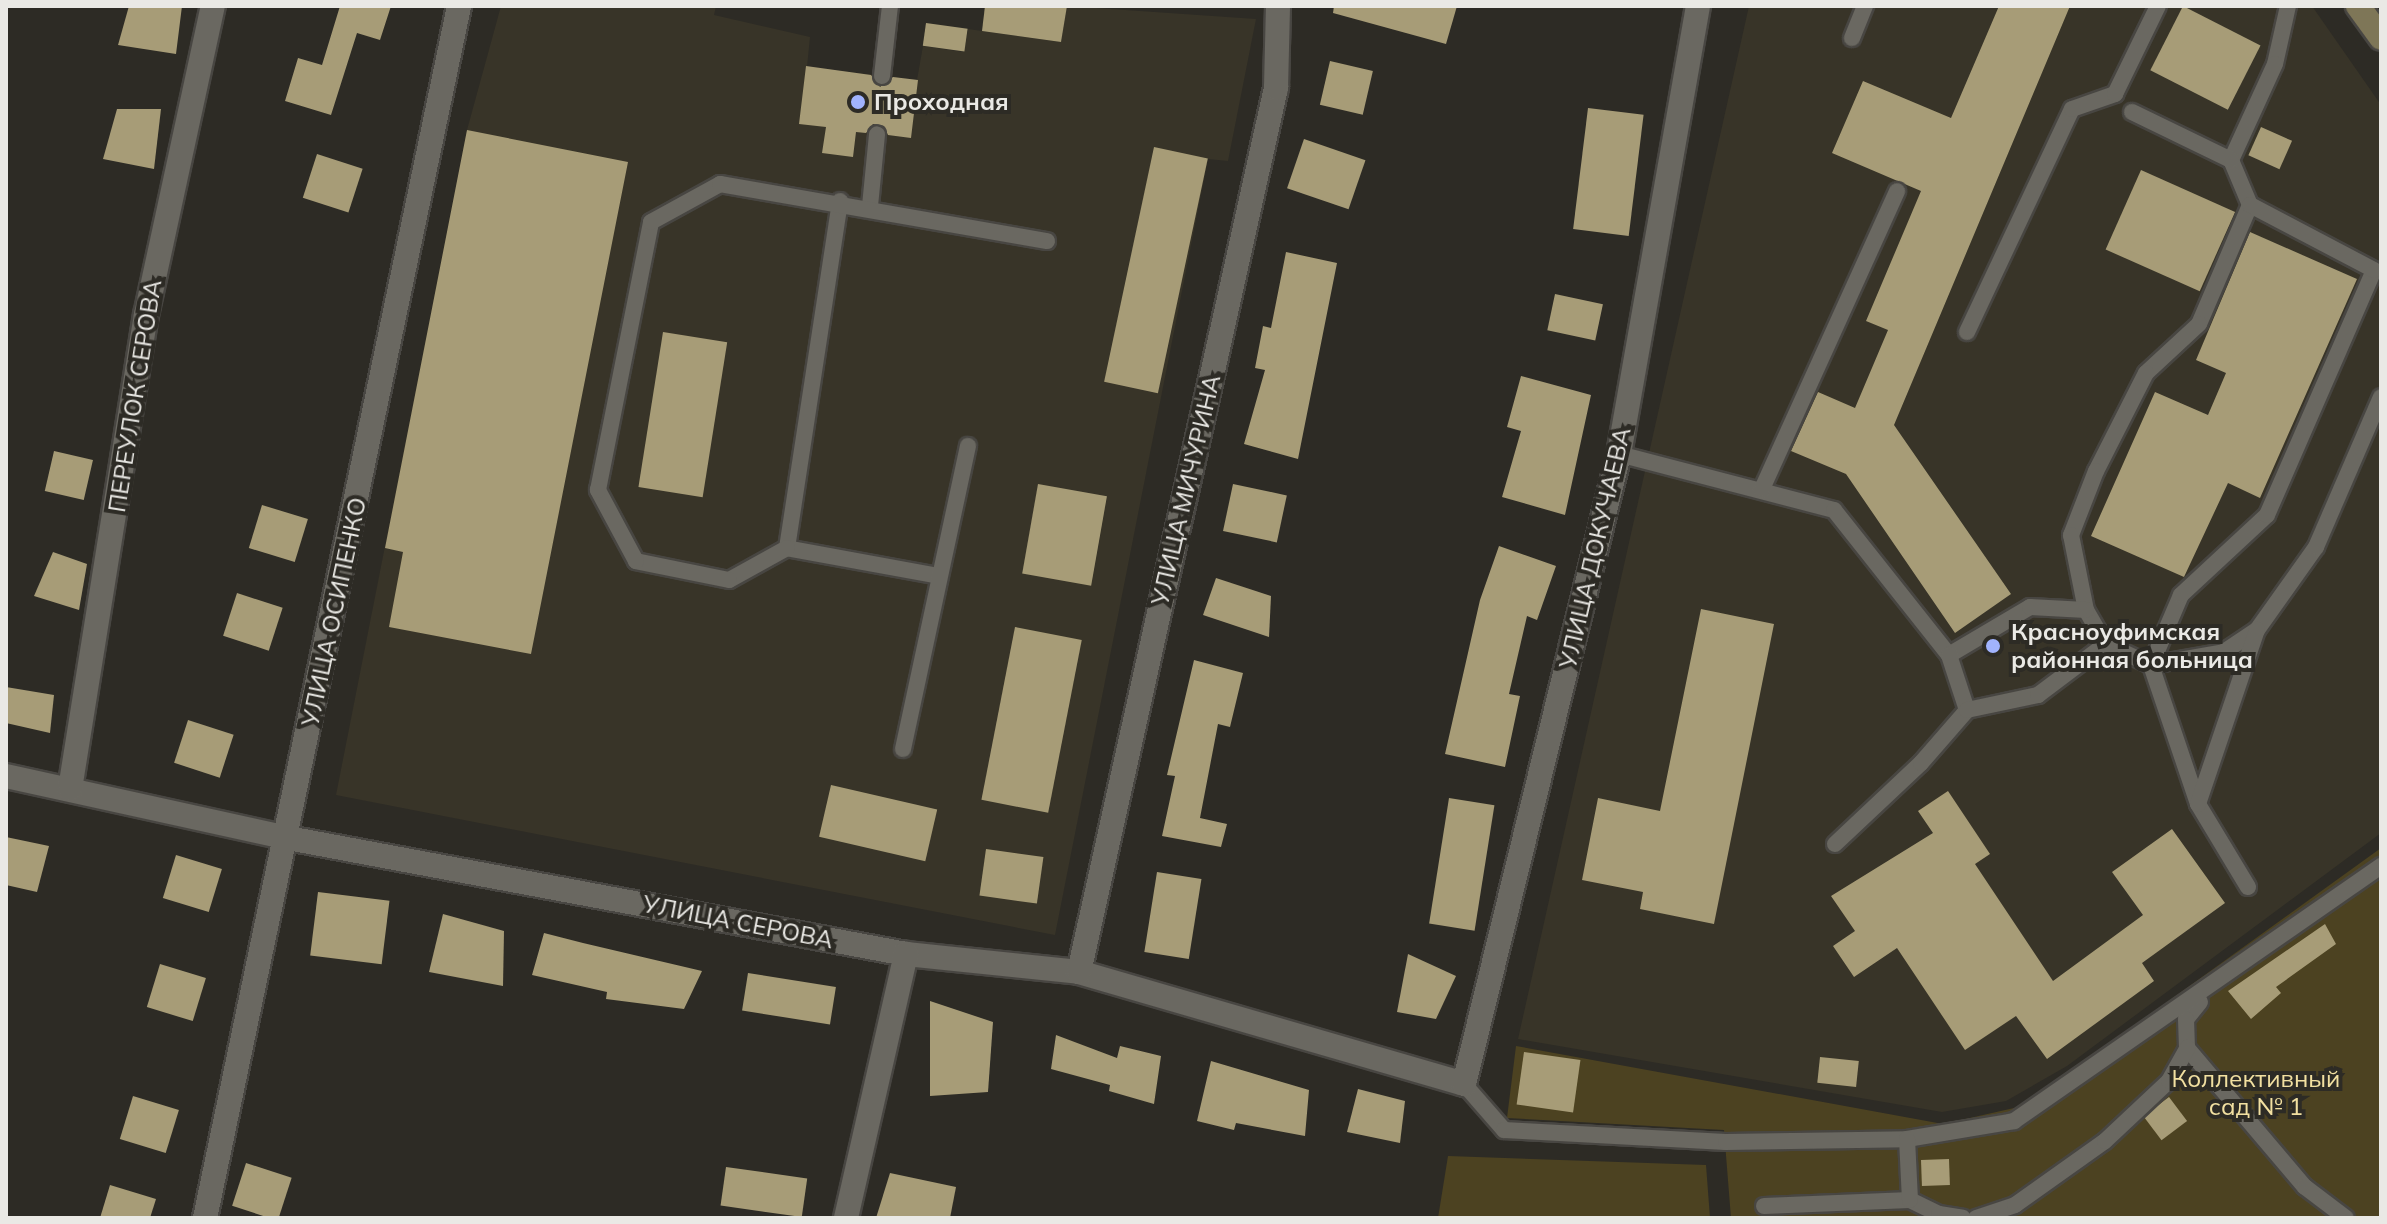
<!DOCTYPE html>
<html>
<head>
<meta charset="utf-8">
<style>
	body { margin:0 }
	#map { position:relative; width:2387px; height:1224px; overflow:hidden; background:#2d2b25; font-family:Mulish,sans-serif }
	div>[style] { position:absolute }
	[style*='--x'] { left:calc(var(--x)*1px); top:calc(var(--y)*1px); width:calc(var(--w)*1px); rotate:calc(var(--a)*1deg) }
	.built>* { inset:0; background:#383428 }
	.green>* { inset:0; background:#4c4221 }
	.building>* { inset:0; background:#a79c77; transform-origin:0 0 }
	.roads { filter:drop-shadow(2px 0 #484642) drop-shadow(-2px 0 #484642) drop-shadow(0 2px #484642) drop-shadow(0 -2px #484642) }
	.lane>* { height:16px; margin:-8px; padding:0 8px; transform-origin:8px; border-radius:8px; background:#6a6861 }
	.street>* { height:24px; margin:-12px; padding:0 12px; transform-origin:12px; border-radius:12px; background:#6a6861 }
	.secondary>* { height:24px; margin:-12px; padding:0 12px; transform-origin:12px; border-radius:12px; background:#7e7657 }
	.dots>* { width:22px; height:22px; translate:-50% -50%; box-sizing:border-box; border:4px solid #2d2b25; border-radius:50% }
	span { translate:-50% -50%; white-space:nowrap; text-align:center; line-height:1.15; -webkit-text-stroke:8px #2d2b25; paint-order:stroke }
	.poi-label { font-size:24px; color:#eae9e5; font-weight:700 }
	.left { translate:0 -50%; text-align:left }
	.street-label { font-size:24px; color:#eae9e5 }
	.park-label { font-size:24px; color:#f2e0a1 }
	.frame { position:absolute; inset:0; border:8px solid #eae9e5; pointer-events:none }
</style>
</head>
<body>
<div id="map">
	<div class="built">
		<div style="clip-path:polygon(501px 6px,716px 6px,714px 15px,810px 37px,807px 67px,917px 80px,923px 46px,964px 52px,968px 29px,1061px 42px,1067px 6px,1256px 19px,1228px 161px,1208px 159px,1055px 935px,336px 795px,467px 130px)"></div>
		<div style="clip-path:polygon(1749px 6px,2312px 6px,2381px 105px,2381px 833px,2067px 1066px,2006px 1101px,1942px 1112px,1518px 1039px)"></div>
	</div>
	<div class="green">
		<div style="clip-path:polygon(2381px 848px,2381px 1218px,1731px 1218px,1724px 1130px,1507px 1118px,1516px 1046px,1943px 1124px,2023px 1106px)"></div>
		<div style="clip-path:polygon(1448px 1156px,1706px 1165px,1710px 1218px,1438px 1218px)"></div>
	</div>
	<div class="building">
		<div style="clip-path:polygon(129px 6px,182px 6px,176px 54px,118px 45px)"></div>
		<div style="clip-path:polygon(340px 6px,391px 6px,380px 40px,357px 33px,331px 115px,285px 101px,298px 58px,322px 65px)"></div>
		<div style="clip-path:polygon(985px 6px,1067px 6px,1061px 42px,982px 31px)"></div>
		<div style="clip-path:polygon(1334px 6px,1457px 6px,1446px 44px,1333px 13px)"></div>
		<div style="clip-path:polygon(1999px 6px,2070px 6px,1894px 425px,2011px 594px,1955px 633px,1846px 474px,1791px 451px,1818px 392px,1855px 408px,1888px 330px,1866px 321px,1921px 191px,1832px 153px,1863px 81px,1951px 118px)"></div>
		<div style="left:2183px;top:6px;width:87px;height:72px;rotate:27deg"></div>
		<div style="left:926px;top:23px;width:42px;height:23px;rotate:8deg"></div>
		<div style="left:1330px;top:61px;width:44px;height:45px;rotate:13deg"></div>
		<div style="clip-path:polygon(806px 66px,871px 75px,880px 87px,893px 77px,918px 80px,911px 138px,888px 135px,884px 126px,873px 124px,866px 133px,856px 132px,853px 157px,822px 153px,826px 127px,799px 124px)"></div>
		<div style="left:1588px;top:108px;width:56px;height:122px;rotate:7deg"></div>
		<div style="clip-path:polygon(117px 109px,161px 109px,154px 169px,103px 159px)"></div>
		<div style="left:2261px;top:127px;width:34px;height:31px;rotate:24deg"></div>
		<div style="clip-path:polygon(467px 130px,628px 162px,531px 654px,389px 627px,403px 552px,385px 548px)"></div>
		<div style="left:1304px;top:139px;width:65px;height:52px;rotate:19deg"></div>
		<div style="left:1154px;top:147px;width:55px;height:240px;rotate:12deg"></div>
		<div style="left:317px;top:154px;width:48px;height:46px;rotate:18deg"></div>
		<div style="left:2141px;top:170px;width:103px;height:87px;rotate:24deg"></div>
		<div style="clip-path:polygon(2250px 232px,2357px 279px,2260px 498px,2228px 483px,2184px 577px,2091px 536px,2155px 392px,2208px 415px,2226px 373px,2196px 360px)"></div>
		<div style="clip-path:polygon(1286px 252px,1337px 263px,1298px 459px,1244px 444px,1265px 370px,1255px 368px,1263px 326px,1271px 328px)"></div>
		<div style="left:1555px;top:294px;width:49px;height:37px;rotate:12deg"></div>
		<div style="left:663px;top:332px;width:65px;height:157px;rotate:9deg"></div>
		<div style="clip-path:polygon(1521px 376px,1591px 395px,1565px 515px,1502px 497px,1521px 431px,1507px 427px)"></div>
		<div style="left:54px;top:451px;width:40px;height:41px;rotate:13deg"></div>
		<div style="left:1038px;top:484px;width:70px;height:91px;rotate:10deg"></div>
		<div style="left:1233px;top:484px;width:55px;height:48px;rotate:12deg"></div>
		<div style="left:262px;top:505px;width:48px;height:45px;rotate:17deg"></div>
		<div style="clip-path:polygon(1499px 546px,1556px 566px,1537px 620px,1527px 616px,1509px 694px,1520px 696px,1505px 767px,1445px 754px,1480px 600px)"></div>
		<div style="clip-path:polygon(53px 552px,87px 564px,79px 610px,34px 596px)"></div>
		<div style="clip-path:polygon(1216px 578px,1271px 596px,1269px 637px,1203px 615px)"></div>
		<div style="left:237px;top:593px;width:48px;height:45px;rotate:18deg"></div>
		<div style="clip-path:polygon(1701px 609px,1774px 624px,1714px 924px,1640px 909px,1643px 892px,1582px 880px,1598px 798px,1660px 811px)"></div>
		<div style="left:1015px;top:627px;width:68px;height:176px;rotate:11deg"></div>
		<div style="clip-path:polygon(1194px 660px,1243px 673px,1230px 727px,1218px 724px,1200px 818px,1227px 824px,1221px 847px,1162px 836px,1175px 776px,1167px 775px)"></div>
		<div style="clip-path:polygon(6px 687px,54px 695px,50px 733px,6px 723px)"></div>
		<div style="left:188px;top:720px;width:48px;height:45px;rotate:18deg"></div>
		<div style="left:831px;top:785px;width:109px;height:53px;rotate:13deg"></div>
		<div style="clip-path:polygon(1948px 791px,1990px 854px,1975px 864px,2053px 981px,2143px 915px,2112px 872px,2172px 829px,2225px 903px,2142px 963px,2154px 981px,2047px 1059px,2016px 1016px,1965px 1050px,1897px 948px,1854px 977px,1833px 946px,1855px 931px,1831px 896px,1933px 833px,1918px 811px)"></div>
		<div style="left:1449px;top:798px;width:46px;height:127px;rotate:9deg"></div>
		<div style="clip-path:polygon(6px 837px,49px 846px,37px 892px,6px 885px)"></div>
		<div style="left:986px;top:849px;width:58px;height:47px;rotate:8deg"></div>
		<div style="left:176px;top:855px;width:48px;height:45px;rotate:17deg"></div>
		<div style="left:1157px;top:872px;width:45px;height:81px;rotate:9deg"></div>
		<div style="left:318px;top:892px;width:72px;height:64px;rotate:7deg"></div>
		<div style="clip-path:polygon(443px 914px,504px 931px,503px 986px,429px 972px)"></div>
		<div style="clip-path:polygon(2325px 924px,2336px 944px,2276px 987px,2281px 993px,2251px 1019px,2228px 991px)"></div>
		<div style="clip-path:polygon(544px 933px,583px 943px,702px 971px,684px 1009px,606px 999px,607px 992px,532px 975px)"></div>
		<div style="clip-path:polygon(1408px 954px,1456px 976px,1436px 1019px,1397px 1012px)"></div>
		<div style="left:160px;top:964px;width:48px;height:45px;rotate:17deg"></div>
		<div style="left:748px;top:973px;width:89px;height:38px;rotate:9deg"></div>
		<div style="clip-path:polygon(930px 1001px,993px 1022px,988px 1092px,930px 1096px)"></div>
		<div style="clip-path:polygon(1056px 1035px,1117px 1058px,1120px 1046px,1161px 1056px,1154px 1104px,1109px 1091px,1110px 1085px,1051px 1069px)"></div>
		<div style="left:1524px;top:1052px;width:57px;height:53px;rotate:8deg"></div>
		<div style="left:1820px;top:1057px;width:39px;height:26px;rotate:6deg"></div>
		<div style="clip-path:polygon(1211px 1061px,1309px 1090px,1305px 1136px,1236px 1123px,1234px 1130px,1197px 1121px)"></div>
		<div style="clip-path:polygon(1358px 1089px,1405px 1101px,1400px 1143px,1347px 1132px)"></div>
		<div style="left:133px;top:1096px;width:48px;height:45px;rotate:17deg"></div>
		<div style="left:2169px;top:1097px;width:30px;height:32px;rotate:53deg"></div>
		<div style="left:1949px;top:1159px;width:26px;height:28px;rotate:88deg"></div>
		<div style="left:246px;top:1163px;width:48px;height:45px;rotate:18deg"></div>
		<div style="left:726px;top:1167px;width:82px;height:39px;rotate:8deg"></div>
		<div style="clip-path:polygon(890px 1173px,956px 1187px,950px 1218px,876px 1218px)"></div>
		<div style="clip-path:polygon(110px 1185px,156px 1199px,150px 1218px,100px 1218px)"></div>
	</div>
	<div class="roads">
		<div class="lane">
			<div style="--x:2288;--y:6;--w:59;--a:102.6"></div>
			<div style="--x:2275;--y:64;--w:106;--a:114.6"></div>
			<div style="--x:2231;--y:160;--w:49;--a:67.1"></div>
			<div style="--x:2250;--y:205;--w:129;--a:113.2"></div>
			<div style="--x:2199;--y:324;--w:72;--a:137.2"></div>
			<div style="--x:2146;--y:373;--w:110;--a:117"></div>
			<div style="--x:2096;--y:471;--w:69;--a:111.3"></div>
			<div style="--x:2071;--y:535;--w:76;--a:78.7"></div>
			<div style="--x:2086;--y:610;--w:39;--a:60"></div>
			<div style="--x:2106;--y:644;--w:50;--a:25"></div>
			<div style="--x:2151;--y:665;--w:74;--a:-10.1"></div>
			<div style="--x:2224;--y:652;--w:40;--a:-34"></div>
			<div style="--x:2257;--y:630;--w:102;--a:-54.6"></div>
			<div style="--x:2316;--y:547;--w:163;--a:-66.6"></div>
			<div style="--x:1852;--y:38;--w:35;--a:-68"></div>
			<div style="--x:882;--y:76;--w:70;--a:-83.5"></div>
			<div style="--x:2132;--y:112;--w:110;--a:25.9"></div>
			<div style="--x:870;--y:206;--w:72;--a:-84.4"></div>
			<div style="--x:1967;--y:332;--w:246;--a:-64.8"></div>
			<div style="--x:2072;--y:109;--w:46;--a:-19.2"></div>
			<div style="--x:2115;--y:94;--w:98;--a:-64"></div>
			<div style="--x:1619;--y:454;--w:222;--a:14.6"></div>
			<div style="--x:1834;--y:510;--w:185;--a:51.6"></div>
			<div style="--x:1949;--y:655;--w:94;--a:-30.7"></div>
			<div style="--x:2030;--y:607;--w:56;--a:3.1"></div>
			<div style="--x:1762;--y:489;--w:327;--a:-65.6"></div>
			<div style="--x:787;--y:548;--w:351;--a:-81.3"></div>
			<div style="--x:939;--y:576;--w:155;--a:-169.6"></div>
			<div style="--x:787;--y:548;--w:66;--a:151.1"></div>
			<div style="--x:729;--y:580;--w:95;--a:-168.5"></div>
			<div style="--x:636;--y:561;--w:81;--a:-118.2"></div>
			<div style="--x:598;--y:490;--w:273;--a:-78.8"></div>
			<div style="--x:651;--y:222;--w:79;--a:-28.8"></div>
			<div style="--x:720;--y:184;--w:332;--a:9.9"></div>
			<div style="--x:1949;--y:655;--w:58;--a:71.9"></div>
			<div style="--x:903;--y:749;--w:310;--a:-77.9"></div>
			<div style="--x:2198;--y:804;--w:147;--a:-108.7"></div>
			<div style="--x:2151;--y:665;--w:76;--a:-66.8"></div>
			<div style="--x:2181;--y:595;--w:117;--a:-42.9"></div>
			<div style="--x:2267;--y:515;--w:267;--a:-66.4"></div>
			<div style="--x:2374;--y:270;--w:140;--a:-152.3"></div>
			<div style="--x:1835;--y:844;--w:118;--a:-43.3"></div>
			<div style="--x:1921;--y:763;--w:70;--a:-49"></div>
			<div style="--x:1967;--y:710;--w:73;--a:-11.9"></div>
			<div style="--x:2038;--y:695;--w:85;--a:-36.9"></div>
			<div style="--x:2248;--y:887;--w:97;--a:-121.1"></div>
			<div style="--x:2198;--y:804;--w:184;--a:-71.3"></div>
			<div style="--x:2200;--y:1002;--w:22;--a:129"></div>
			<div style="--x:2186;--y:1019;--w:29;--a:88"></div>
			<div style="--x:2187;--y:1048;--w:182;--a:49.7"></div>
			<div style="--x:2305;--y:1187;--w:51;--a:37.1"></div>
			<div style="--x:1464;--y:1084;--w:61;--a:49"></div>
			<div style="--x:1504;--y:1130;--w:222;--a:3.1"></div>
			<div style="--x:1726;--y:1142;--w:181;--a:-0.9"></div>
			<div style="--x:1907;--y:1139;--w:109;--a:-9.5"></div>
			<div style="--x:2014;--y:1121;--w:447;--a:-34.8"></div>
			<div style="--x:1910;--y:1200;--w:32;--a:26"></div>
			<div style="--x:1939;--y:1214;--w:24;--a:9"></div>
			<div style="--x:1764;--y:1206;--w:146;--a:-2.4"></div>
			<div style="--x:1910;--y:1200;--w:61;--a:-92.8"></div>
			<div style="--x:1976;--y:1218;--w:41;--a:-18.4"></div>
			<div style="--x:2015;--y:1205;--w:110;--a:-35.4"></div>
			<div style="--x:2105;--y:1141;--w:88;--a:-43.2"></div>
			<div style="--x:2169;--y:1081;--w:38;--a:-61"></div>
		</div>
		<div class="street">
			<div style="--x:6;--y:776;--w:289;--a:12.4"></div>
			<div style="--x:288;--y:838;--w:629;--a:10.63"></div>
			<div style="--x:906;--y:954;--w:174;--a:5.9"></div>
			<div style="--x:1079;--y:972;--w:401;--a:16.2"></div>
			<div style="--x:1464;--y:1084;--w:649;--a:-76.18"></div>
			<div style="--x:1619;--y:454;--w:455;--a:-80"></div>
			<div style="--x:70;--y:789;--w:480;--a:-80.9"></div>
			<div style="--x:146;--y:315;--w:316;--a:-77.8"></div>
			<div style="--x:1079;--y:972;--w:906;--a:-77.44"></div>
			<div style="--x:1276;--y:88;--w:82;--a:-88.6"></div>
			<div style="--x:205;--y:1218;--w:1238;--a:-78.16"></div>
			<div style="--x:846;--y:1218;--w:271;--a:-77.2"></div>
		</div>
		<div class="secondary">
			<div style="--x:2358;--y:6;--w:39;--a:54"></div>
		</div>
	</div>
	<div class="dots">
		<div style="left:858px;top:102px;background:#a1b3fd"></div>
		<div style="left:1993px;top:646px;background:#a1b3fd"></div>
	</div>
	<div class="poi-label">
		<span class="left" style="left:874px;top:102px">Проходная</span>
		<span class="left" style="left:2011px;top:646px">Красноуфимская<br>районная больница</span>
	</div>
	<div class="street-label">
		<span style="left:135px;top:396px;rotate:-81deg">ПЕРЕУЛОК СЕРОВА</span>
		<span style="left:1186px;top:490px;rotate:-77deg">УЛИЦА МИЧУРИНА</span>
		<span style="left:1595px;top:548px;rotate:-77deg">УЛИЦА ДОКУЧАЕВА</span>
		<span style="left:334px;top:612px;rotate:-78deg">УЛИЦА ОСИПЕНКО</span>
		<span style="left:738px;top:922px;rotate:11deg">УЛИЦА СЕРОВА</span>
	</div>
	<div class="park-label">
		<span style="left:2256px;top:1093px">Коллективный<br>сад № 1</span>
	</div>
	<div class="frame"></div>
</div>
</body>
</html>
